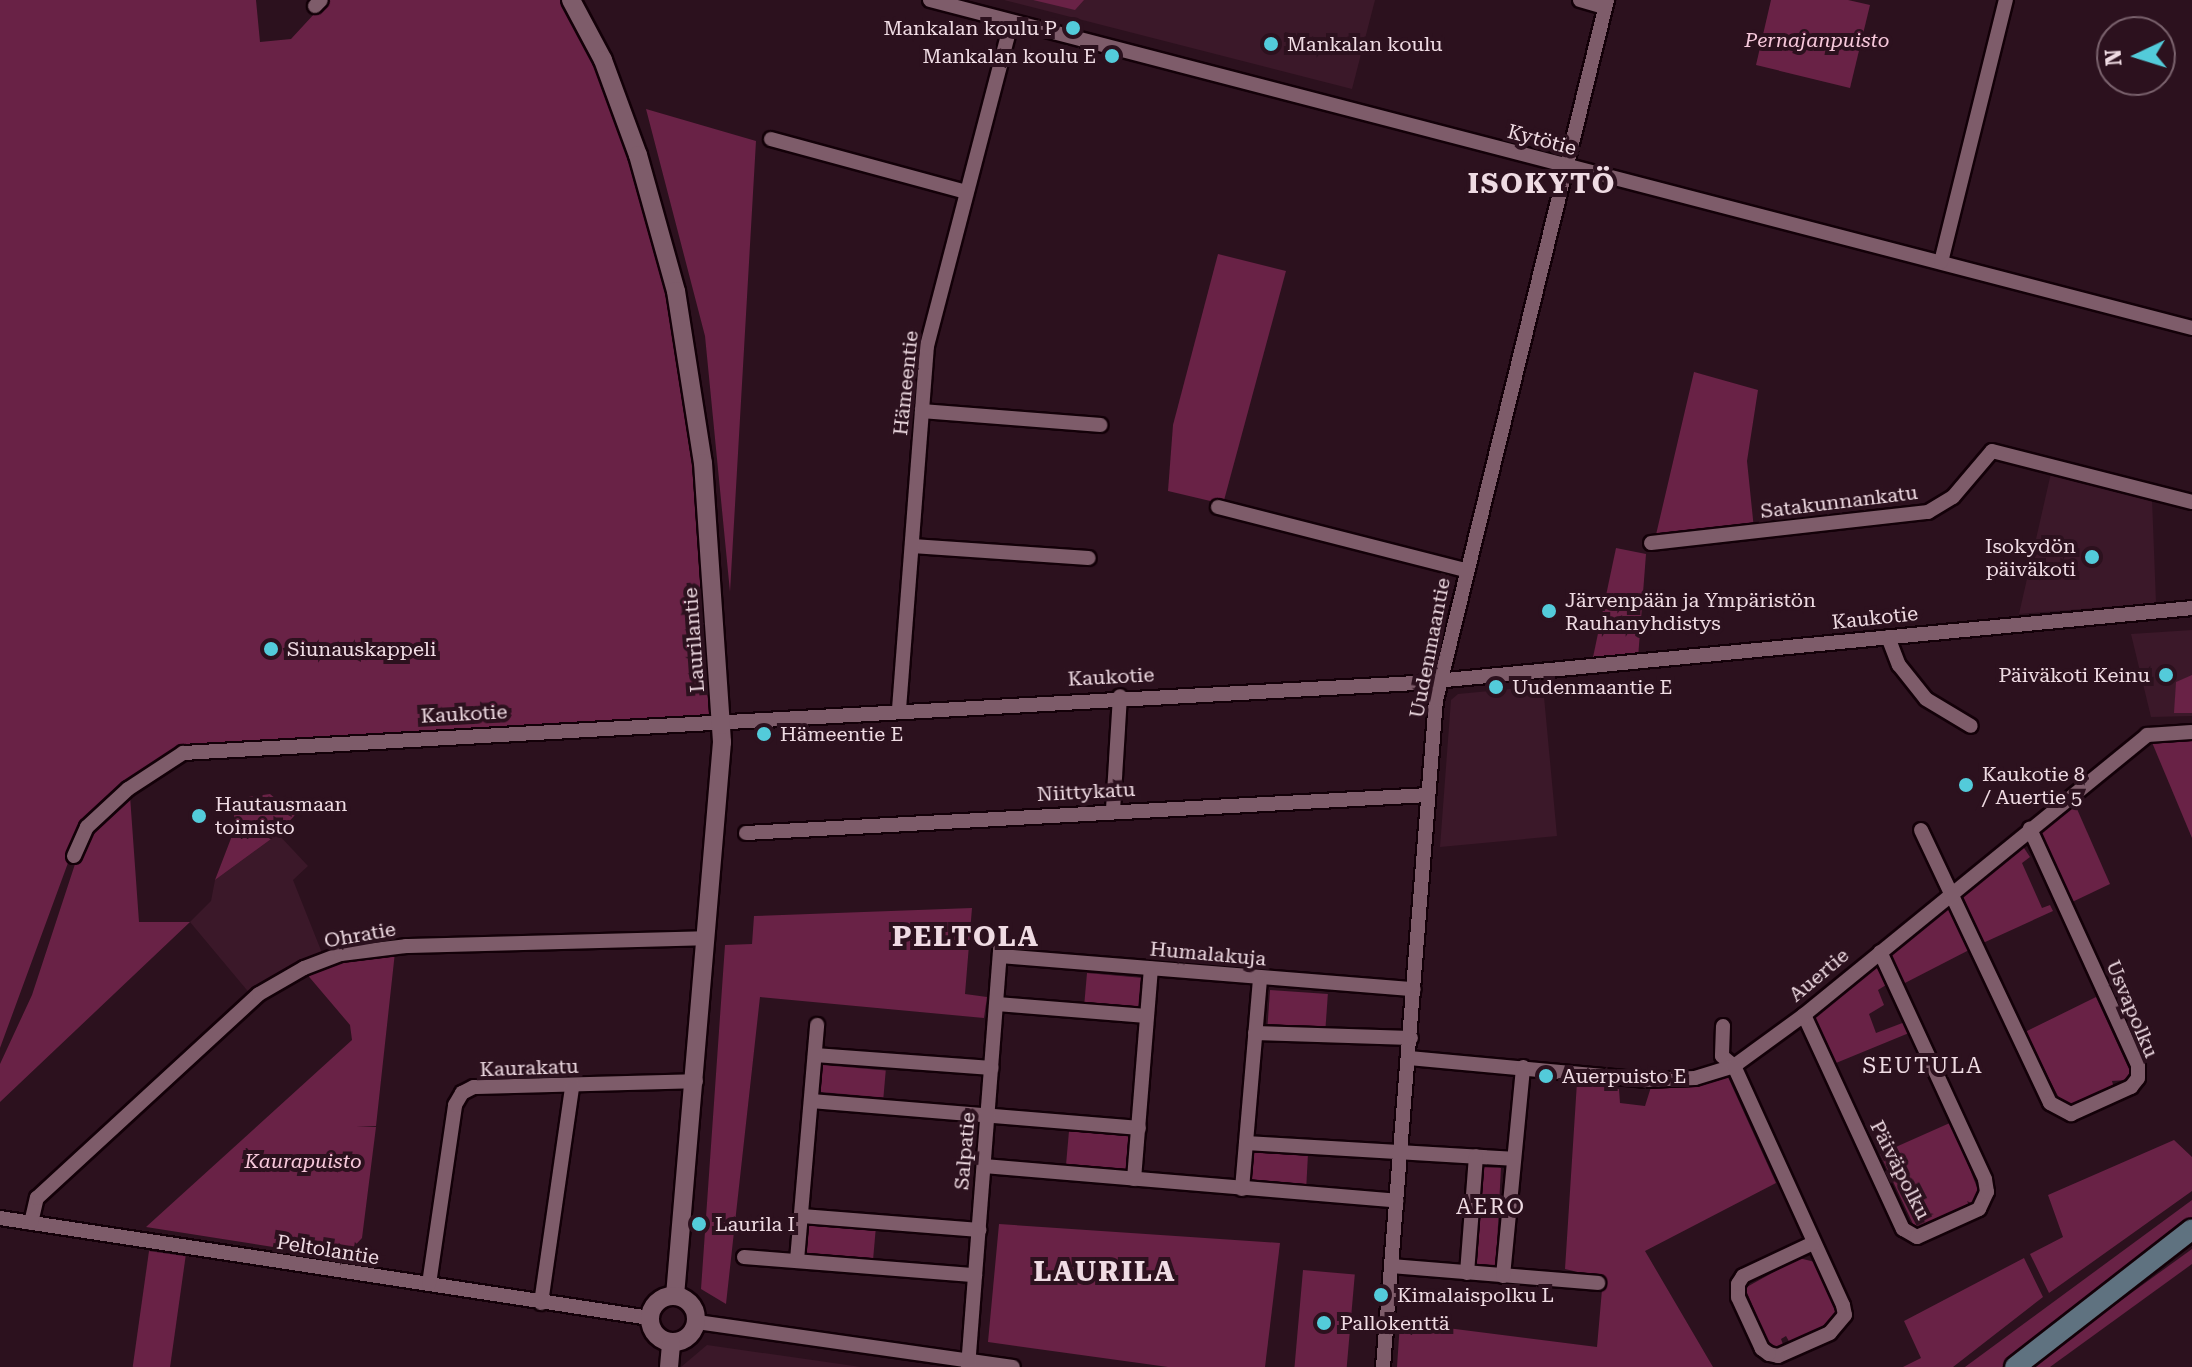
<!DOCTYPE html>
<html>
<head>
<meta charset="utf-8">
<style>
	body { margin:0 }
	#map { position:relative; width:2192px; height:1367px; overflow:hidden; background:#2c111e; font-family:"Roboto Serif",serif }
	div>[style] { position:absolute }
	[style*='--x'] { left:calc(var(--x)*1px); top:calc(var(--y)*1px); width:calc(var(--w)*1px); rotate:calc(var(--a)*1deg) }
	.built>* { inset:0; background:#3b1829 }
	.green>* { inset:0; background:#692246; transform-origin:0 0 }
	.roads { filter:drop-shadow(2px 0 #130008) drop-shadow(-2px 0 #130008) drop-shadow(0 2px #130008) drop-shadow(0 -2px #130008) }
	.minor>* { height:14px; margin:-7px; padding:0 7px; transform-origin:7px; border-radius:7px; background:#7e5c6a }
	.tertiary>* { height:18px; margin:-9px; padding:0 9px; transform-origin:9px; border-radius:9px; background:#7e5c6a }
	.tertiary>.ring { margin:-9px; padding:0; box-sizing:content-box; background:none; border:18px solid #7e5c6a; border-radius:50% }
	.secondary>* { height:20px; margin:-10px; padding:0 10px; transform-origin:10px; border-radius:10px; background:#5f7280 }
	.dots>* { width:22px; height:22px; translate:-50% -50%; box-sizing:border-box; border:4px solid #2c111e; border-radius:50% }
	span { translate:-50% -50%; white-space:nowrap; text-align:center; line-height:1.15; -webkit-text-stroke:8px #2c111e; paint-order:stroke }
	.poi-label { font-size:20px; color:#efdbe3 }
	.right { translate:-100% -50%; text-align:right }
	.left { translate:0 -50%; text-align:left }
	.park-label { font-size:20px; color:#f7c8db; font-style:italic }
	.street-label { font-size:20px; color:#efdbe3 }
	.neighbourhood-label { font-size:22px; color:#efdbe3; letter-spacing:2px }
	.district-label { font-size:28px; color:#efdbe3; font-weight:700; letter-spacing:2px }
	.north { position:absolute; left:2096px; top:16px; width:80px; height:80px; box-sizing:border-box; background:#2c111e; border:2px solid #7a626d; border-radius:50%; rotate:266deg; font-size:22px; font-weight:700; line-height:32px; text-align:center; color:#efdbe3 }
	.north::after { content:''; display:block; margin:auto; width:28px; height:36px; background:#53cbda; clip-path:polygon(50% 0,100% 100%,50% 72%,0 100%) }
</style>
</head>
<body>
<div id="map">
	<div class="built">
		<div style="clip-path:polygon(1004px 0,1375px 0,1352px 89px)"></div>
		<div style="clip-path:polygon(2051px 473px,2152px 499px,2156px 603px,2019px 614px)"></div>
		<div style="clip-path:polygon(2192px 630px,2192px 716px,2151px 717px,2131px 634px)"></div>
		<div style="clip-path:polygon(1543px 686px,1557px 836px,1440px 847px,1451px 700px,1458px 694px)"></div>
		<div style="clip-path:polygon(278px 834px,308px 866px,293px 880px,324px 958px,251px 995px,190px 922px,211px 901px,215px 880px)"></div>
		<div style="clip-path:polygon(707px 1345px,861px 1367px,681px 1367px)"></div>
	</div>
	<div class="green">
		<div style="clip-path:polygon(0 0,256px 0,260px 42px,291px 39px,327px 0,571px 0,603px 60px,676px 291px,722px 721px,183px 753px,128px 789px,72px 852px,0 1048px)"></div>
		<div style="clip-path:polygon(1033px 0,1084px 0,1075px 10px)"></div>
		<div style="clip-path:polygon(1771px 0,1848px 0,1870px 5px,1850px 88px,1756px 65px)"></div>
		<div style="clip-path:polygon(646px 109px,756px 141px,730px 592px,705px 336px)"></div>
		<div style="clip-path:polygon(1218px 254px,1286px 271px,1223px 504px,1168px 491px,1173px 425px)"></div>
		<div style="clip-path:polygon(1694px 372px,1758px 390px,1747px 461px,1754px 529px,1655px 539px)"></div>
		<div style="clip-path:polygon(1616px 548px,1646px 554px,1638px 658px,1592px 662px)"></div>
		<div style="clip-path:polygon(2192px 675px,2192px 713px,2174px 713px,2176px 682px)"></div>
		<div style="clip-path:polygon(2151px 740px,2192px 741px,2192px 838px)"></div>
		<div style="clip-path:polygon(270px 794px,295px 815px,278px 834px,215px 880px,235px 828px,233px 799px)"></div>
		<div style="clip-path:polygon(130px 796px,139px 922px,190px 922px,0 1102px,0 1064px,32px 995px,77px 858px,91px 830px)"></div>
		<div style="clip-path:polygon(2073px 800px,2110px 884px,2068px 904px,2033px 829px)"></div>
		<div style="clip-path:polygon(2020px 842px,2030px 857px,2022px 863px,2042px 908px,2050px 905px,2053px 911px,1983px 943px,1958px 894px)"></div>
		<div style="clip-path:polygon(1943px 905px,1952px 905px,1971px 949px,1903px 984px,1888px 954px)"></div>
		<div style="clip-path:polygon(972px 908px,965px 994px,987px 997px,984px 1018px,760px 997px,726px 1304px,701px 1289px,725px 945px,752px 944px,754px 916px)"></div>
		<div style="clip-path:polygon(395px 952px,376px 1126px,356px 1126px,376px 1127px,362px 1238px,343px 1258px,146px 1227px,352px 1040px,350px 1025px,305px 972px,342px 959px)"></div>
		<div style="clip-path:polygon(1878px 962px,1886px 985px,1878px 990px,1884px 1005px,1869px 1014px,1876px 1033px,1905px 1022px,1909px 1033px,1836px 1063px,1813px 1014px)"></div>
		<div style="left:1087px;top:973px;width:54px;height:30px;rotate:5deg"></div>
		<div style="left:1270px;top:990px;width:58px;height:34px;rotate:4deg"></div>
		<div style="clip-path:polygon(2096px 997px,2130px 1071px,2127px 1080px,2112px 1081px,2114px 1088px,2077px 1106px,2062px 1104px,2025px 1032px)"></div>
		<div style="left:823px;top:1065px;width:63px;height:27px;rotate:5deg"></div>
		<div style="clip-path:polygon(1727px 1075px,1776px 1183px,1645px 1251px,1713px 1367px,1397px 1367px,1400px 1322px,1597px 1347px,1603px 1278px,1565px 1269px,1577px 1082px,1619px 1089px,1620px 1103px,1645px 1106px,1651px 1087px,1695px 1086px)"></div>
		<div style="clip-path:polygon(1952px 1122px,1981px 1198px,1975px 1205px,1967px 1201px,1971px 1209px,1921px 1228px,1913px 1224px,1880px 1154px)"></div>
		<div style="left:1069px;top:1131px;width:60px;height:34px;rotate:5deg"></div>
		<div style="clip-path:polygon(2174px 1140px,2192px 1157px,2192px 1191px,2049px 1293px,2030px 1254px,2063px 1237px,2048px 1195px)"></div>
		<div style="left:1251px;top:1152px;width:57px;height:32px;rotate:3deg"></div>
		<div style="left:1480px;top:1167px;width:21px;height:97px;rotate:3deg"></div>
		<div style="clip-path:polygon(2192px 1200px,2192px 1219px,2004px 1367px,1965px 1367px)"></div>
		<div style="left:807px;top:1223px;width:69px;height:30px;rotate:5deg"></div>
		<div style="clip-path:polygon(999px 1224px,1280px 1243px,1265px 1367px,1168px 1367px,988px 1342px)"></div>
		<div style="clip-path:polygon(2192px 1249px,2192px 1264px,2050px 1367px,2029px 1367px)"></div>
		<div style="left:149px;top:1251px;width:37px;height:117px;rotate:8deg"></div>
		<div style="clip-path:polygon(1799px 1258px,1815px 1262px,1838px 1308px,1838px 1320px,1791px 1345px,1786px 1336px,1781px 1339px,1784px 1347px,1769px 1345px,1745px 1288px)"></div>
		<div style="clip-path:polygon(2024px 1258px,2043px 1297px,1953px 1367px,1903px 1367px,1921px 1358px,1904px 1321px)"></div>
		<div style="left:1303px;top:1270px;width:52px;height:98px;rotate:5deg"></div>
	</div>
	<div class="roads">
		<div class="minor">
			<div style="--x:930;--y:0;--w:1304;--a:14.57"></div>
			<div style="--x:1580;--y:0;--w:26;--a:16"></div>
			<div style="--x:315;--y:6;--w:8;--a:-45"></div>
			<div style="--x:771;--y:139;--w:202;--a:15.2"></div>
			<div style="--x:1941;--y:262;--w:270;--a:-76.1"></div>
			<div style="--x:922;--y:411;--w:179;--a:4.5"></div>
			<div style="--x:1218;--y:507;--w:256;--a:14.3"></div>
			<div style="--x:1651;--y:543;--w:279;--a:-6.4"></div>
			<div style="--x:1928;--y:512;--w:29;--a:-31"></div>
			<div style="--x:1953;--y:497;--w:60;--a:-49.7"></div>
			<div style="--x:1992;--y:451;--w:206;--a:14.3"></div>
			<div style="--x:912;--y:546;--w:177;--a:3.9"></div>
			<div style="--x:1888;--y:637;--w:30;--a:69"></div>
			<div style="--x:1899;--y:665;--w:43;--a:51.5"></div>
			<div style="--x:1926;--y:699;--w:52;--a:31"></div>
			<div style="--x:899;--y:709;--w:364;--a:-85.6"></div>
			<div style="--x:927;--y:346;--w:334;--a:-75.4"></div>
			<div style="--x:1113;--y:810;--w:114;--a:-86.5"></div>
			<div style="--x:1921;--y:830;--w:302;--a:64.7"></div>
			<div style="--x:2050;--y:1103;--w:24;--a:28"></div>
			<div style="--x:2071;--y:1114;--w:66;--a:-24.2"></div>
			<div style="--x:2131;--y:1087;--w:11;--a:-52"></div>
			<div style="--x:2138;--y:1078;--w:13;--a:-90"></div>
			<div style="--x:2138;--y:1065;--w:260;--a:-114.6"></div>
			<div style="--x:746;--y:833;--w:683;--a:-3.19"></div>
			<div style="--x:74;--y:856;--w:32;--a:-66"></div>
			<div style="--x:87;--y:827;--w:56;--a:-42.8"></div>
			<div style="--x:128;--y:789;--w:66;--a:-33.2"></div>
			<div style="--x:183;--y:753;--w:1234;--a:-3.25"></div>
			<div style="--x:1415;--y:683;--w:781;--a:-5.51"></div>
			<div style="--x:1000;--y:956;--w:415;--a:4.6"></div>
			<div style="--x:997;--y:1004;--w:150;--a:4.6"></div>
			<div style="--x:1804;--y:1015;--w:236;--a:65.2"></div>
			<div style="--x:1903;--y:1229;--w:16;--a:30"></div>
			<div style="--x:1917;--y:1237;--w:68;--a:-24.3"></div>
			<div style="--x:1979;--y:1209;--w:19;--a:-65"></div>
			<div style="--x:1987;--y:1192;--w:13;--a:-99"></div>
			<div style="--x:1985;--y:1179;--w:250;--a:-114.8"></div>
			<div style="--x:1723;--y:1026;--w:30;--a:92"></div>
			<div style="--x:1722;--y:1056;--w:16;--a:40"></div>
			<div style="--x:1734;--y:1066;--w:263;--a:65.5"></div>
			<div style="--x:1843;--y:1305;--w:10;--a:79"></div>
			<div style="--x:1845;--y:1315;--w:23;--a:130"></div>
			<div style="--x:1830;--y:1333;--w:57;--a:156.1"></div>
			<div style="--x:1778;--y:1356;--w:9;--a:-167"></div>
			<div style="--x:1769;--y:1354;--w:9;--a:-144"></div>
			<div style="--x:1762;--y:1349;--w:57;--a:-114.8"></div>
			<div style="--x:1738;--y:1297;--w:13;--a:-90"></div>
			<div style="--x:1738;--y:1284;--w:9;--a:-58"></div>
			<div style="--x:1743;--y:1276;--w:77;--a:-25.2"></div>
			<div style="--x:1255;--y:1033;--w:156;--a:1.8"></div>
			<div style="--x:815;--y:1055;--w:177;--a:4.2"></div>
			<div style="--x:1409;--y:1058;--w:236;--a:5.3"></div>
			<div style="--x:1644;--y:1080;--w:51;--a:-2.2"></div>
			<div style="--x:1695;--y:1078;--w:41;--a:-17.1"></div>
			<div style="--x:1734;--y:1066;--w:87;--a:-36.1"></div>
			<div style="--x:1804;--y:1015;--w:443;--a:-39.2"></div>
			<div style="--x:2147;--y:735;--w:45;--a:-3.8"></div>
			<div style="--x:812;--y:1101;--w:328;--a:4.7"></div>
			<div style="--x:1246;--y:1143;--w:267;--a:3.4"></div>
			<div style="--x:984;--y:1166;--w:414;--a:4.8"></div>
			<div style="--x:1134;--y:1179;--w:211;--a:-85.4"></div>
			<div style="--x:1242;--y:1189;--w:210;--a:-85.1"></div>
			<div style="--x:802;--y:1216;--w:178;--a:4.5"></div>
			<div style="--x:0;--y:1218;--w:658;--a:8.75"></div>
			<div style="--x:31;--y:1223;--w:26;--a:-77"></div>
			<div style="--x:37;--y:1198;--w:301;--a:-42.6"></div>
			<div style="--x:259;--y:994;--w:52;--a:-30"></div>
			<div style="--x:304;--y:968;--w:40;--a:-21"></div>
			<div style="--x:341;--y:954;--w:65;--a:-7"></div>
			<div style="--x:406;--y:946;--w:301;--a:-1.5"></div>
			<div style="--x:744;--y:1257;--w:232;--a:4.5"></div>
			<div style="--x:797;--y:1260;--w:236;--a:-85.1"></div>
			<div style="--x:1392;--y:1266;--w:207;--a:4.7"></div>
			<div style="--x:1467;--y:1273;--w:117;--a:-85.6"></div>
			<div style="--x:1503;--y:1276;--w:210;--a:-84.5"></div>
			<div style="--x:429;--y:1284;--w:181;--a:-81.7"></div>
			<div style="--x:455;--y:1105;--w:14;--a:-60"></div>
			<div style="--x:462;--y:1093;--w:13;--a:-27"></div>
			<div style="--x:474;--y:1087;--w:222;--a:-1.5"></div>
			<div style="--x:541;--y:1303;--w:218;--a:-81.8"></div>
			<div style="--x:697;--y:1322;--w:319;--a:8.1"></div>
			<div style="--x:968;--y:1367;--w:430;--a:-85.6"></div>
			<div style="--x:1383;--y:1367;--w:669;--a:-85.46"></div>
			<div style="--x:1436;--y:700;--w:721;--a:-76.27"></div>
		</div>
		<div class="tertiary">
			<div style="--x:571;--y:0;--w:68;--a:61.9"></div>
			<div style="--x:603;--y:60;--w:101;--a:69.8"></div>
			<div style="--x:638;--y:155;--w:141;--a:74.4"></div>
			<div style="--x:676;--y:291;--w:174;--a:81.1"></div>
			<div style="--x:703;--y:463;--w:280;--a:86.1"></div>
			<div style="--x:722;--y:742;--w:556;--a:94.85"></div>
			<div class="ring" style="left:650px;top:1296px;width:28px;height:28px"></div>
			<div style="--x:669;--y:1367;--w:24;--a:-85"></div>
		</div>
		<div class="secondary">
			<div style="--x:2015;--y:1367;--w:224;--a:-37.9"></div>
		</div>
	</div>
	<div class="dots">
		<div style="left:1073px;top:28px;background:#53cbda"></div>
		<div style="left:1271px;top:44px;background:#53cbda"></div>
		<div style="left:1112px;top:56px;background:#53cbda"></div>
		<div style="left:2092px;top:557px;background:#53cbda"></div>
		<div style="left:1549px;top:611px;background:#53cbda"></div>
		<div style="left:271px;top:649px;background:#53cbda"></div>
		<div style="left:2166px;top:675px;background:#53cbda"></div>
		<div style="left:1496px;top:687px;background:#53cbda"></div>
		<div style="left:764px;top:734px;background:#53cbda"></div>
		<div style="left:1966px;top:785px;background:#53cbda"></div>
		<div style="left:199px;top:816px;background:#53cbda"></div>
		<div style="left:1546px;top:1076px;background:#53cbda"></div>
		<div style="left:699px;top:1224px;background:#53cbda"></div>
		<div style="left:1381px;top:1295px;background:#53cbda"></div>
		<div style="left:1324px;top:1323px;background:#53cbda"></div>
	</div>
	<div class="poi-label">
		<span class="right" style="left:1057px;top:28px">Mankalan koulu P</span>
		<span class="left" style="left:1287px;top:44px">Mankalan koulu</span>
		<span class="right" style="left:1096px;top:56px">Mankalan koulu E</span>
		<span class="right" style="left:2076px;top:558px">Isokydön<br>päiväkoti</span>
		<span class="left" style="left:1565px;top:612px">Järvenpään ja Ympäristön<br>Rauhanyhdistys</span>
		<span class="left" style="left:287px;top:649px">Siunauskappeli</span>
		<span class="right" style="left:2150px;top:675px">Päiväkoti Keinu</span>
		<span class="left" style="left:1512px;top:687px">Uudenmaantie E</span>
		<span class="left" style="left:780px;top:734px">Hämeentie E</span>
		<span class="left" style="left:1982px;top:786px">Kaukotie 8<br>/ Auertie 5</span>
		<span class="left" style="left:215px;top:816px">Hautausmaan<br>toimisto</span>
		<span class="left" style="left:1562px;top:1076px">Auerpuisto E</span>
		<span class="left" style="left:715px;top:1224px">Laurila I</span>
		<span class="left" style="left:1397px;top:1295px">Kimalaispolku L</span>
		<span class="left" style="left:1340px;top:1323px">Pallokenttä</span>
	</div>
	<div class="park-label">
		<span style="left:1817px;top:40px">Pernajanpuisto</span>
		<span style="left:303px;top:1161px">Kaurapuisto</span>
	</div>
	<div class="street-label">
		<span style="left:1542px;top:140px;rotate:15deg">Kytötie</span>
		<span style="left:906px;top:383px;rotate:-84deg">Hämeentie</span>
		<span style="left:1839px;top:502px;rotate:-7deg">Satakunnankatu</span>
		<span style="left:1875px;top:618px;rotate:-6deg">Kaukotie</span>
		<span style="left:694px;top:640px;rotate:-94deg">Laurilantie</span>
		<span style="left:1430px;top:648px;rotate:-79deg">Uudenmaantie</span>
		<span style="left:1111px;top:677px;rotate:-3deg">Kaukotie</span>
		<span style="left:464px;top:714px;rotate:-3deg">Kaukotie</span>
		<span style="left:1086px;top:792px;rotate:-3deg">Niittykatu</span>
		<span style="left:360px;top:935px;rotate:-10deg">Ohratie</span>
		<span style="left:1208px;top:954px;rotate:5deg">Humalakuja</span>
		<span style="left:1819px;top:975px;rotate:-40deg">Auertie</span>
		<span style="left:2132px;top:1009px;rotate:67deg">Usvapolku</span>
		<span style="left:529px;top:1068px;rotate:-2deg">Kaurakatu</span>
		<span style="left:965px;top:1151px;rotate:-85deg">Salpatie</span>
		<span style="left:1900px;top:1170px;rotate:63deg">Päiväpolku</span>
		<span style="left:328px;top:1250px;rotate:9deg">Peltolantie</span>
	</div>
	<div class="neighbourhood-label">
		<span style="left:1923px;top:1066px">SEUTULA</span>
		<span style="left:1491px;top:1207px">AERO</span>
	</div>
	<div class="district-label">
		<span style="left:1542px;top:184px">ISOKYTÖ</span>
		<span style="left:966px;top:937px">PELTOLA</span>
		<span style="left:1105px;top:1272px">LAURILA</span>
	</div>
	<div class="north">N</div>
</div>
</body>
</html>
